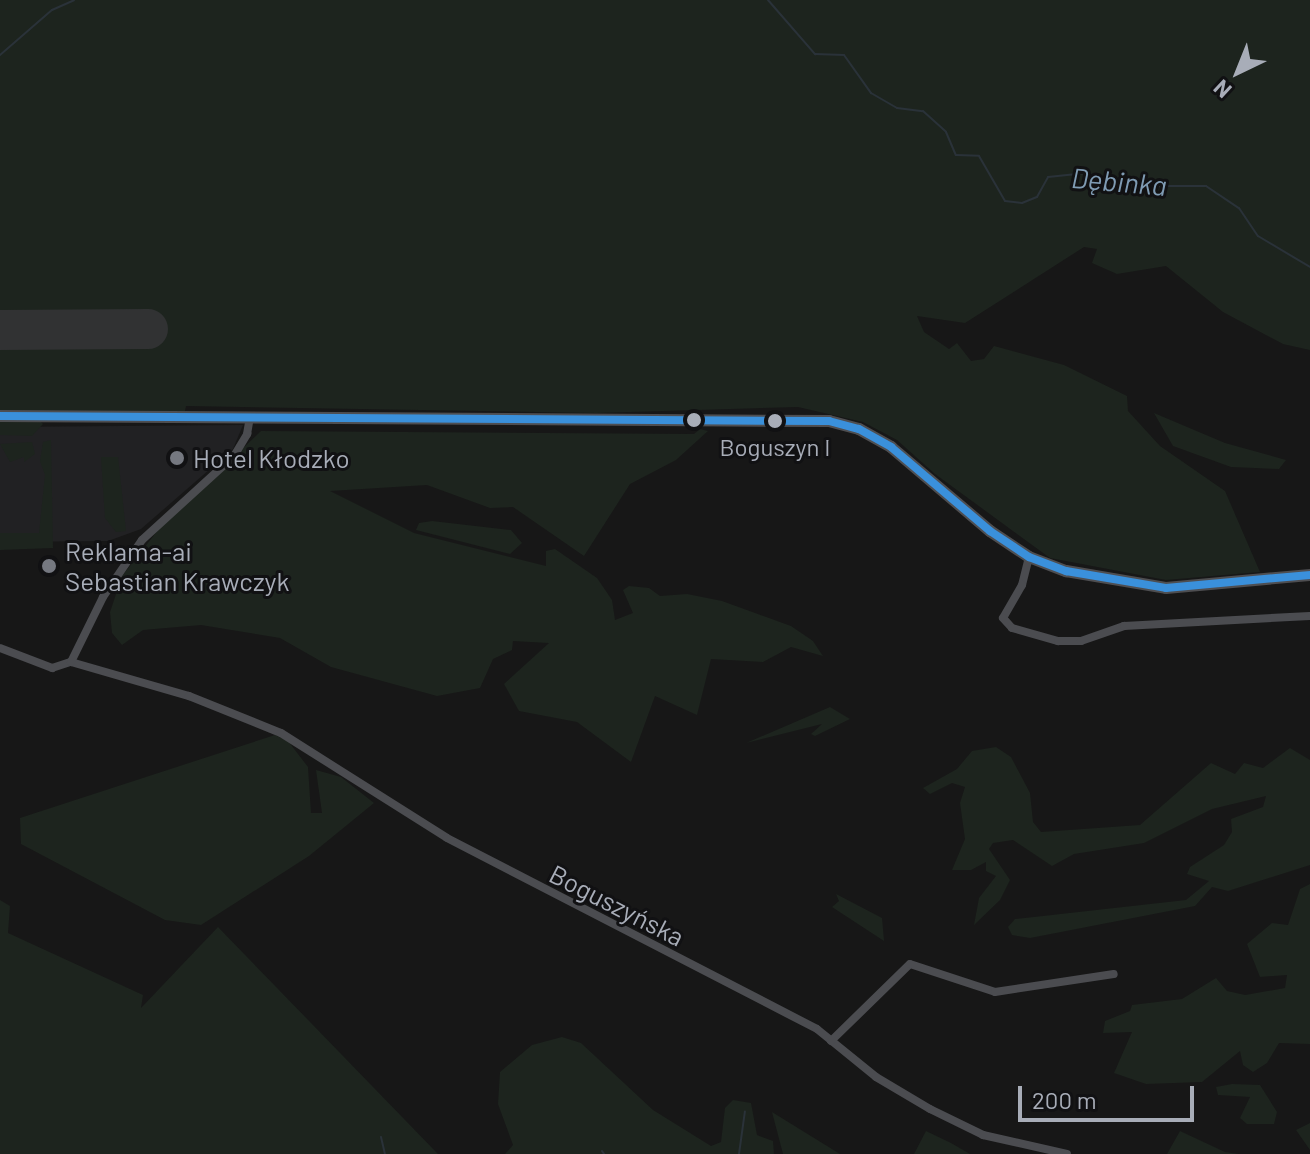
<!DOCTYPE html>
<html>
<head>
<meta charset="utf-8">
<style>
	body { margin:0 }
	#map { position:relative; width:1310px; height:1154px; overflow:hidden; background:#171717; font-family:Barlow,sans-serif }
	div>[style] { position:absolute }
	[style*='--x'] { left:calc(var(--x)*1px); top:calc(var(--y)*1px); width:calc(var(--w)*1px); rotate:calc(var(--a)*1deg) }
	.built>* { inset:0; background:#212123 }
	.green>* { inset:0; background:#1d241e }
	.stream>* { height:2px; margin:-1px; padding:0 1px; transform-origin:1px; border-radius:1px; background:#2a3239 }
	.runway>* { height:40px; margin:-20px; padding:0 20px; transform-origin:20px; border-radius:20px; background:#313233 }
	.minor>* { height:8px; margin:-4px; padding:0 4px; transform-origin:4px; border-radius:4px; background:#4b4c50 }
	.highway>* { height:12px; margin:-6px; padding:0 6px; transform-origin:6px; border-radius:6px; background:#4e4e51 }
	.bus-1>* { height:8px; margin:-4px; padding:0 4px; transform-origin:4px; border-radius:4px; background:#3a90db }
	.dots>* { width:22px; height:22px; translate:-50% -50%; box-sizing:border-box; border:4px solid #111113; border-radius:50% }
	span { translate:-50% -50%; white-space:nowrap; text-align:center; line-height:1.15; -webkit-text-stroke:6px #111113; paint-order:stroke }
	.bus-label { font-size:24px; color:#a8adb8 }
	.poi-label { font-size:26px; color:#a8adb8 }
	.left { translate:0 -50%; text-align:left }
	.street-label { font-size:26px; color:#a8adb8 }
	.water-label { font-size:28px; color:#7f9bb3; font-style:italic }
	.north { position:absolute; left:1198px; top:32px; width:80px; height:80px; -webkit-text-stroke:6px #111113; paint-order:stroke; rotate:223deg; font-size:22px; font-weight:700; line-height:32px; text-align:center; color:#a8adb8 }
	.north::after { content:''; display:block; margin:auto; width:28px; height:36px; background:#a8adb8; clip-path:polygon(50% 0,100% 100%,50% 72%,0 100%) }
	.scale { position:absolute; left:1018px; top:1086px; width:176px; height:36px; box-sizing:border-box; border:4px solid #a8adb8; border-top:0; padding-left:10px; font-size:24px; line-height:28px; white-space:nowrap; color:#a8adb8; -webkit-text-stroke:6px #111113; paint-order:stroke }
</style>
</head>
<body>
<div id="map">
	<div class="built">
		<div style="clip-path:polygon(243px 425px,233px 449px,141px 529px,108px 541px,0 542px,0 427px)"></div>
	</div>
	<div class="green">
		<div style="clip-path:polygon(0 0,1310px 0,1310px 350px,1283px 344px,1223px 312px,1166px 266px,1117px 274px,1092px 263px,1097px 249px,1084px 247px,965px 323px,917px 316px,924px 332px,949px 349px,957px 343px,971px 361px,984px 359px,994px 346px,1064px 365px,1127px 396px,1128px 411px,1160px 446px,1225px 491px,1260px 572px,1166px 580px,1050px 558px,935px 474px,897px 440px,863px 422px,798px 407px,596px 413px,186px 406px,185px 411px,0 411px)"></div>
		<div style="clip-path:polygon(1154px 413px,1225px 443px,1286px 460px,1279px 469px,1231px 467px,1173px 446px)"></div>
		<div style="clip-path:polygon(0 420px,40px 421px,43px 424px,32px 436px,0 435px)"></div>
		<div style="clip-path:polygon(700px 429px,708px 431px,676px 460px,630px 484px,584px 556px,513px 507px,490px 508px,427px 485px,330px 491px,414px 533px,546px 566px,546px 551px,555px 549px,597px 578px,612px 600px,615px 620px,633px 613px,623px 590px,629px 586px,649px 588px,660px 596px,687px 594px,722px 601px,791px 626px,813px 641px,823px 656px,791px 647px,763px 662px,711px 659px,697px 715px,655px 696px,631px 762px,577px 722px,519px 711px,504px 684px,549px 643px,513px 641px,512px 650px,493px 659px,480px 688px,437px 696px,331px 667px,280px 638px,201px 625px,143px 630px,122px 645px,112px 633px,110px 612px,122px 576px,162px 525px,261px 431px,694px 434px)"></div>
		<div style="clip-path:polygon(51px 440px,53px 548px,0 550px,0 533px,39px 533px,45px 475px,40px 461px,43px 442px)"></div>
		<div style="clip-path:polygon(32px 442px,35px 454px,24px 462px,24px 457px,10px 462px,0 444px)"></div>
		<div style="clip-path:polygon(101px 457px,118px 457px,126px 531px,116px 532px,105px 518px)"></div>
		<div style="clip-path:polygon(432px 521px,511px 530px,522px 543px,510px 554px,416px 530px,419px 523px)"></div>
		<div style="clip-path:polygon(830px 707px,850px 719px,815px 736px,811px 734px,822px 724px,746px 743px)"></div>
		<div style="clip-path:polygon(275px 735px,288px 741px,308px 767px,311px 813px,322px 813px,316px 770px,341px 777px,374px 803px,309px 856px,201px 925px,165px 920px,21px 844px,20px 818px)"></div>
		<div style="clip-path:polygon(996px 747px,1011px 757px,1030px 793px,1033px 822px,1041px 832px,1140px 825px,1211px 763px,1235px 774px,1244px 763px,1263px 768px,1290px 748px,1310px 760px,1310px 865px,1228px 891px,1212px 887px,1195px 906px,1030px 938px,1012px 935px,1008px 927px,1015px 919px,1186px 900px,1209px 881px,1187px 874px,1190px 867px,1224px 845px,1232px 832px,1231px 819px,1263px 807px,1266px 796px,1212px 809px,1144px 843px,1074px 854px,1052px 866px,1013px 840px,993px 843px,989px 849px,1010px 880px,1000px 900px,974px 925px,979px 898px,996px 876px,986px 871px,986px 862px,971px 870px,952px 870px,965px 839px,960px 803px,965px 787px,952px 783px,930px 794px,923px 788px,957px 769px,972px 751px)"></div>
		<div style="clip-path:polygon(1310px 884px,1310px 1044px,1279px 1043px,1267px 1063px,1253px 1072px,1243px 1065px,1240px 1051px,1202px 1082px,1146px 1084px,1114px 1073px,1132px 1032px,1103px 1033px,1105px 1021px,1130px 1011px,1132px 1005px,1182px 999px,1216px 978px,1227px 991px,1245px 995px,1285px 988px,1287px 975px,1260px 977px,1247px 944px,1272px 923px,1288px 925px,1300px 889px)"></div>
		<div style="clip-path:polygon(836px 894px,882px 918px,884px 941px,832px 907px,839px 901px)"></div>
		<div style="clip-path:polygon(0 900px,10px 906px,8px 933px,143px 995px,141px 1008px,218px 927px,438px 1154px,0 1154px)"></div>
		<div style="clip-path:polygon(562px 1037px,581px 1043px,653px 1110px,711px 1146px,721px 1142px,725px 1108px,733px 1100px,751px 1103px,757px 1135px,773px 1141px,774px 1154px,505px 1154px,513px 1145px,498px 1104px,500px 1072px,532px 1045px)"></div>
		<div style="clip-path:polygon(1232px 1084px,1260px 1085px,1277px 1112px,1274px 1124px,1247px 1124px,1240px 1118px,1250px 1097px,1218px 1095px,1216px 1087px)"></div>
		<div style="clip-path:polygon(772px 1112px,840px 1154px,783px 1154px)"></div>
		<div style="clip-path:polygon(1310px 1123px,1310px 1150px,1296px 1130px)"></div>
		<div style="clip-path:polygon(926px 1131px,951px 1143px,970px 1154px,914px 1154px)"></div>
		<div style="clip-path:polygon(1180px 1131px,1225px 1152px,1239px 1154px,1167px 1154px)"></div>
	</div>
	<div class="stream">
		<div style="--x:768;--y:0;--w:72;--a:49"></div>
		<div style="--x:815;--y:54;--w:29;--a:2"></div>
		<div style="--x:844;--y:55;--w:47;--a:54.6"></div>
		<div style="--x:871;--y:93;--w:30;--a:30"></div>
		<div style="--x:897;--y:108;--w:26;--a:7"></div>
		<div style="--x:923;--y:111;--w:31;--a:42"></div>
		<div style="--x:946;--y:132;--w:25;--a:67"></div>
		<div style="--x:956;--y:155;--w:23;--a:2"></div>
		<div style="--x:979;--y:156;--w:52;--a:60"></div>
		<div style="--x:1005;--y:201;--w:17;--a:7"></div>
		<div style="--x:1022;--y:203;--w:16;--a:-22"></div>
		<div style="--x:1037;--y:197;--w:23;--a:-61"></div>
		<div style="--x:1048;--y:177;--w:36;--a:-6"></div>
		<div style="--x:1084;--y:173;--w:55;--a:13.8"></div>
		<div style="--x:1137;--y:186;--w:69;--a:0"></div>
		<div style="--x:1206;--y:186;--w:40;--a:34"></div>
		<div style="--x:1239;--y:208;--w:34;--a:56"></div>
		<div style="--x:1258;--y:236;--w:61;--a:30.8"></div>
		<div style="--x:0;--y:55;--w:69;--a:-40.9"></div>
		<div style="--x:52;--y:10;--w:24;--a:-24"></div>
		<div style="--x:381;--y:1137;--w:17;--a:77"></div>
		<div style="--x:602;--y:1151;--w:4;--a:56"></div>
		<div style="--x:739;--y:1154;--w:43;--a:-82.1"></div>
	</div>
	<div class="runway">
		<div style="--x:0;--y:330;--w:148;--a:-0.4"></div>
	</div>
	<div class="minor">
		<div style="--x:1029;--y:557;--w:29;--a:104"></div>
		<div style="--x:1022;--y:585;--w:38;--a:120"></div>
		<div style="--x:1003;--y:618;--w:13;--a:48"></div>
		<div style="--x:1012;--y:628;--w:48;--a:15.8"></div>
		<div style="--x:1058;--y:641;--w:23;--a:0"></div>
		<div style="--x:1081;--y:641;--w:46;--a:-19.2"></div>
		<div style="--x:1124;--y:626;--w:186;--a:-3.1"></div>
		<div style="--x:0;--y:648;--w:56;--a:21"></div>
		<div style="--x:52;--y:668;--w:20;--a:-18"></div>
		<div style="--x:71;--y:662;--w:123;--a:16.1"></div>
		<div style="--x:189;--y:696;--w:99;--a:21.9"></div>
		<div style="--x:281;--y:733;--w:196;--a:32.3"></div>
		<div style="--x:447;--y:838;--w:416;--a:27.3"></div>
		<div style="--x:817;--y:1029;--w:76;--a:39.1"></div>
		<div style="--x:876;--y:1077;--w:63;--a:30.7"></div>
		<div style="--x:930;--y:1109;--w:59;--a:26.1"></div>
		<div style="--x:983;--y:1135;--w:86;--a:12.7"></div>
		<div style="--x:71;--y:662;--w:72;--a:-63.8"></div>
		<div style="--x:103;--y:597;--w:69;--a:-55.6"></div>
		<div style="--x:142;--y:540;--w:125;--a:-42.4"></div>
		<div style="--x:234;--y:456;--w:26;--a:-59"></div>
		<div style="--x:247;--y:434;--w:17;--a:-80"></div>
		<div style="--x:831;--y:1041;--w:110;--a:-44.3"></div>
		<div style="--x:910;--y:964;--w:89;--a:18.2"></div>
		<div style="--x:995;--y:992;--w:120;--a:-8.6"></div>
	</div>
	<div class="highway">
		<div style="--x:0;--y:416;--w:829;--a:0.35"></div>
		<div style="--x:829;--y:421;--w:31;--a:15"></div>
		<div style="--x:859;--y:429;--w:37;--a:29"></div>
		<div style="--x:891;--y:447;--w:130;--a:40.3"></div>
		<div style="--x:990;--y:531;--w:47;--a:33.7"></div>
		<div style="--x:1029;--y:557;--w:40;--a:21"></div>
		<div style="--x:1066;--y:571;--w:101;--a:9.6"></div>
		<div style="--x:1166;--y:588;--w:145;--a:-5.2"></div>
	</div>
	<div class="bus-1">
		<div style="--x:0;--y:416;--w:829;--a:0.35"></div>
		<div style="--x:829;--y:421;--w:31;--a:15"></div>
		<div style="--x:859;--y:429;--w:37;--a:29"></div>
		<div style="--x:891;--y:447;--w:130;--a:40.3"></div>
		<div style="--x:990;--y:531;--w:47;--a:33.7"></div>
		<div style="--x:1029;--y:557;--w:40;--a:21"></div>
		<div style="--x:1066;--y:571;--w:101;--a:9.6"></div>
		<div style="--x:1166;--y:588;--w:145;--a:-5.2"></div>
	</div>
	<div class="dots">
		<div style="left:694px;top:420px;background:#a8adb8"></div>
		<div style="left:775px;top:421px;background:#a8adb8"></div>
		<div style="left:177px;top:458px;background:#757880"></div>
		<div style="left:49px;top:566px;background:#757880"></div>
	</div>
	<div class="bus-label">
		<span style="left:775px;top:447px">Boguszyn I</span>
	</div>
	<div class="poi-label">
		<span class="left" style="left:193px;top:458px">Hotel Kłodzko</span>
		<span class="left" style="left:65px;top:566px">Reklama-ai<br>Sebastian Krawczyk</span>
	</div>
	<div class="street-label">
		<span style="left:617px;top:905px;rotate:27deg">Boguszyńska</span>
	</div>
	<div class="water-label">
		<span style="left:1119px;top:181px;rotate:5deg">Dębinka</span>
	</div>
	<div class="north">N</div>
	<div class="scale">200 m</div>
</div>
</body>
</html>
